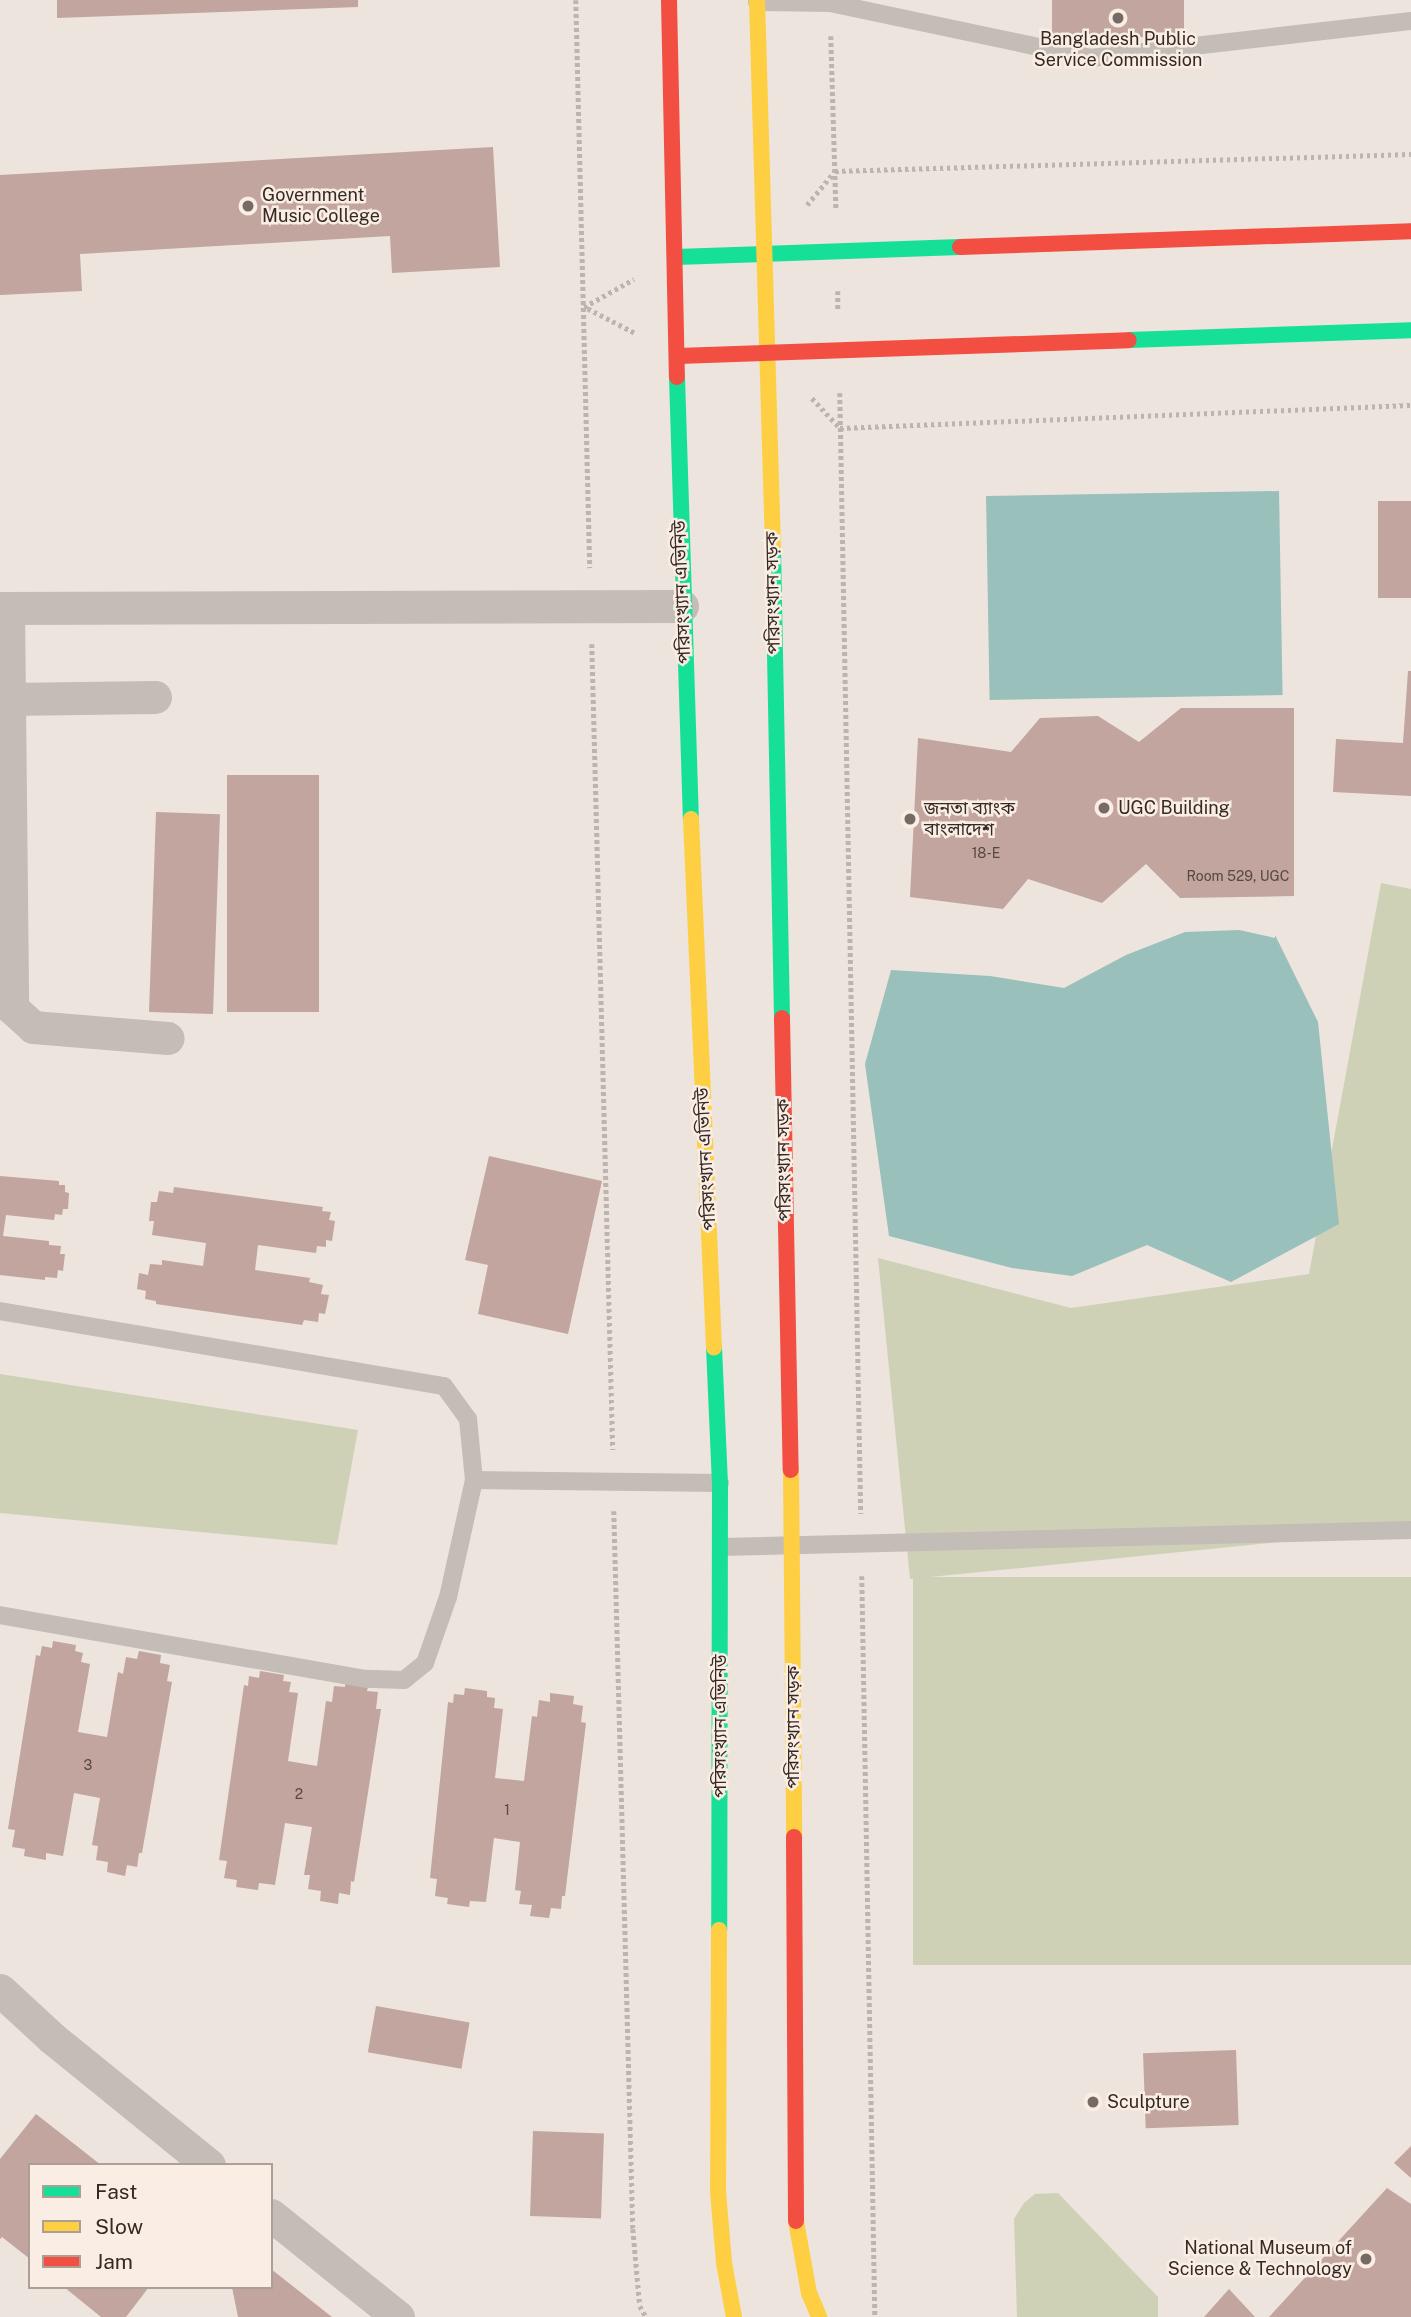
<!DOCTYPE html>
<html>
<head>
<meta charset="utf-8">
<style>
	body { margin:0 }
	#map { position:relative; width:1411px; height:2317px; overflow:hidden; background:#ece4dd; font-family:"Public Sans","Noto Sans Bengali",sans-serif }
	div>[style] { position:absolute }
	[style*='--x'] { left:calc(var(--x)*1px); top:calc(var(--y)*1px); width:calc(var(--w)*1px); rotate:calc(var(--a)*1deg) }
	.green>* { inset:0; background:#cfd1b6; transform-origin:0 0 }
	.water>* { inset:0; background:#99c0bb; transform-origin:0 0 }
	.building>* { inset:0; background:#c1a59e; transform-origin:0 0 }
	.path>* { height:4.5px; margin-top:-2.25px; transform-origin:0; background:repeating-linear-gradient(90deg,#bdb4af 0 3.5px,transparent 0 7px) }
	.lane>* { height:18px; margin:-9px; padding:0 9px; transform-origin:9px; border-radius:9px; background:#c4bcb7 }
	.street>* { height:33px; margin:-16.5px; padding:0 16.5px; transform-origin:16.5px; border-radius:16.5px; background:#c4bcb7 }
	.fast>* { height:16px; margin:-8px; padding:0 8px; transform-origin:8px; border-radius:8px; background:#16e098 }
	.slow>* { height:16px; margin:-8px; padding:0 8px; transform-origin:8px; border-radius:8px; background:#ffcf43 }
	.jam>* { height:16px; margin:-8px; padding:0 8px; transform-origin:8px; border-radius:8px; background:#f24e42 }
	.dots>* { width:19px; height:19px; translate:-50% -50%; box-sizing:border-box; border:4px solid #faede3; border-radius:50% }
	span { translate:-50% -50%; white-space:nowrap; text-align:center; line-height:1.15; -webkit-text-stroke:5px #faede3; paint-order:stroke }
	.number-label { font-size:14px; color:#584843 }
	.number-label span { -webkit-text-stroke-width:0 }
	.poi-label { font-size:18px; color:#352925 }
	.left { translate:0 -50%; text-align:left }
	.right { translate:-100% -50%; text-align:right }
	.street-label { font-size:18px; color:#352925 }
	.legend { position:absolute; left:28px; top:2163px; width:245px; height:126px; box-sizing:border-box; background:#faede3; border:2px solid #ab9f97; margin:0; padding:9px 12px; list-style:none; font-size:21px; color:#352925 }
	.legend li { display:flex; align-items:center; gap:14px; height:35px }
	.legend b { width:35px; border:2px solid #ab9f97 }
</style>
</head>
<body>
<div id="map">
	<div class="green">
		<div style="clip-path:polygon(1381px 883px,1411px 889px,1411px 1529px,910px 1579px,878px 1258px,1071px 1308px,1309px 1274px)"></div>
		<div style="clip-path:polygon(0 1374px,358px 1430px,337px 1545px,0 1513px)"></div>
		<div style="left:1411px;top:1577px;width:388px;height:498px;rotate:90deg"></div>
		<div style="clip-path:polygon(1058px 2193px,1158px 2297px,1158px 2317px,1017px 2317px,1014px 2219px,1024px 2203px,1035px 2194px)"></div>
	</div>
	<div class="water">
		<div style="left:1279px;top:491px;width:204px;height:293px;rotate:89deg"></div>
		<div style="clip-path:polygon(1239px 930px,1275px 938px,1275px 935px,1318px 1022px,1339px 1224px,1231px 1282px,1147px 1245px,1072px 1276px,1012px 1268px,889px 1236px,865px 1064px,891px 970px,990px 976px,1064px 988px,1126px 955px,1185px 932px)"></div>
	</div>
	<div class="building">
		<div style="clip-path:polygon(57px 0,358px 0,358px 7px,57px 18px)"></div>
		<div style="left:1052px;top:0;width:132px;height:37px"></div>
		<div style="clip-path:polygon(493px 147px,500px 267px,392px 273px,390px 236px,80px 254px,82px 291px,0 295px,0 175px)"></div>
		<div style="left:1378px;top:501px;width:33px;height:97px"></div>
		<div style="clip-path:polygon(1408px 671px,1411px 671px,1411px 796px,1333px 792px,1336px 739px,1403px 743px)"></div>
		<div style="clip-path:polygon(1181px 708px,1294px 708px,1294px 896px,1180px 898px,1146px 864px,1102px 903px,1028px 879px,1003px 909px,910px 897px,918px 738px,1011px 752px,1040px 718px,1098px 716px,1139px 742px)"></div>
		<div style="left:227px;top:775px;width:92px;height:237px"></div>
		<div style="left:156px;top:812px;width:64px;height:200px;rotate:2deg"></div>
		<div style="clip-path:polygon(489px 1156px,602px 1181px,568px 1334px,478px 1314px,488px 1265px,465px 1260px)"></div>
		<div style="clip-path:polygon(0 1176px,59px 1181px,59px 1185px,65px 1185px,65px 1192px,69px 1193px,68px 1209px,63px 1209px,62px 1215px,55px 1214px,54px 1220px,6px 1215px,3px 1236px,49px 1241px,49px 1245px,61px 1246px,60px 1254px,65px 1254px,63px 1271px,58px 1270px,57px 1278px,45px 1277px,45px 1280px,0 1275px)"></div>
		<div style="clip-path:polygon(174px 1187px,323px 1207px,322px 1211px,331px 1212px,329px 1220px,335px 1221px,332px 1241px,326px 1240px,326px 1247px,317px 1246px,316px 1253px,258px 1245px,255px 1270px,310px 1278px,309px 1282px,323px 1285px,321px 1294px,329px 1295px,325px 1314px,319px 1313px,318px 1322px,304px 1320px,302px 1325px,156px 1304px,156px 1301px,145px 1299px,146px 1291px,137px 1289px,139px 1273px,148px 1275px,150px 1264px,162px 1265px,162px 1260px,203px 1266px,206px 1243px,152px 1235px,154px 1221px,149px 1221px,151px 1202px,157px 1202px,159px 1191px,173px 1193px)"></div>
		<div style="clip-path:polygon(53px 1641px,76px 1645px,75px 1651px,83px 1653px,81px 1662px,90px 1664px,78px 1732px,107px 1737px,118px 1672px,123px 1674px,126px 1657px,137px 1659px,139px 1651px,161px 1655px,160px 1663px,170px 1665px,167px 1681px,172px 1682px,142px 1853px,139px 1853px,137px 1867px,127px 1865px,125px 1876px,107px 1872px,108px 1862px,96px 1860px,98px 1846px,92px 1845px,100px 1798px,74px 1793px,63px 1856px,46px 1853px,46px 1860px,24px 1856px,25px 1849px,12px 1847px,15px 1830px,8px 1829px,36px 1655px,40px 1656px,42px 1646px,52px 1648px)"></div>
		<div style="clip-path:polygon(260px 1671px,284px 1675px,283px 1681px,291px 1682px,289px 1692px,298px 1693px,288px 1761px,317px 1766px,326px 1701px,332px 1702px,334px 1686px,345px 1687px,346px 1679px,369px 1683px,367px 1691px,378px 1692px,376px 1709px,381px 1709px,354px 1882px,351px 1881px,350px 1895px,339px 1893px,338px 1904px,320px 1901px,321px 1891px,308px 1889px,310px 1875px,304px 1875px,312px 1827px,285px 1823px,275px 1885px,259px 1883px,258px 1890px,236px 1887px,237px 1880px,224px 1878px,227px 1861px,219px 1860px,244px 1685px,248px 1686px,249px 1676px,259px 1678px)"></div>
		<div style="clip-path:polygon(465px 1688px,487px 1691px,487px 1697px,495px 1698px,494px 1708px,503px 1709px,495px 1778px,524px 1781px,532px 1716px,537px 1717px,539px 1700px,550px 1702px,550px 1693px,574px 1696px,573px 1704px,583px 1706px,581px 1722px,586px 1723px,565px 1896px,562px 1896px,561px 1909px,551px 1908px,549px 1918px,530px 1916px,532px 1905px,519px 1904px,521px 1891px,515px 1890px,520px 1842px,494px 1838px,486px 1902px,470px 1901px,469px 1907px,447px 1904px,448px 1898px,435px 1896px,437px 1879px,430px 1878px,448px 1702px,453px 1703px,454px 1694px,464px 1695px)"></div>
		<div style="left:376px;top:2006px;width:95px;height:47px;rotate:10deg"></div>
		<div style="left:1236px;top:2050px;width:75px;height:93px;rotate:88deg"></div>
		<div style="clip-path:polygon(36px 2114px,101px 2165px,30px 2165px,30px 2259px,2px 2237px,0 2239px,0 2159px)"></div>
		<div style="left:533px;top:2131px;width:71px;height:85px;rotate:2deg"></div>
		<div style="clip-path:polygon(1411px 2146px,1411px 2178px,1394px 2163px)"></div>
		<div style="clip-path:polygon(1387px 2188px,1411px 2204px,1411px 2317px,1269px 2317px)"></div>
		<div style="clip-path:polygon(271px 2269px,332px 2317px,238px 2317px,232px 2287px,271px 2287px)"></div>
		<div style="clip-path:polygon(64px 2287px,149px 2287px,126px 2317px,101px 2317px)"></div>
		<div style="clip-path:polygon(1229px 2289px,1255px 2317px,1204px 2317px)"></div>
	</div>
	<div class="path">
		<div style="--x:576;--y:0;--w:568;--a:88.59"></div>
		<div style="--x:831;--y:36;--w:173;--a:88.3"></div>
		<div style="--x:807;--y:205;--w:44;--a:-50.5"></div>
		<div style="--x:835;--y:171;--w:576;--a:-1.69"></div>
		<div style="--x:838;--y:291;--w:20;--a:90"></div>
		<div style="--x:634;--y:333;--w:56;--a:-152.5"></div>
		<div style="--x:584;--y:307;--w:57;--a:-29.2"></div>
		<div style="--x:840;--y:393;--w:1121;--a:88.93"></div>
		<div style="--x:812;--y:398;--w:41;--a:47"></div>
		<div style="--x:840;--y:428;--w:571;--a:-2.31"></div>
		<div style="--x:592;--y:644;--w:806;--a:88.51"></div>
		<div style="--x:614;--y:1511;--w:718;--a:88.48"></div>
		<div style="--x:633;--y:2229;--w:77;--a:84.8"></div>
		<div style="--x:640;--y:2306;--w:13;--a:61"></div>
		<div style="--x:862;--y:1576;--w:741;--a:88.99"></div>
	</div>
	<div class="lane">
		<div style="--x:757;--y:2;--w:73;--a:0.8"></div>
		<div style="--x:830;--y:3;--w:266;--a:11.9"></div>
		<div style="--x:1090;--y:58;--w:323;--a:-6.6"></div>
		<div style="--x:0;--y:1311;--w:450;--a:9.6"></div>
		<div style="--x:444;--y:1386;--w:41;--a:54"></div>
		<div style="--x:468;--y:1419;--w:61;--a:84.4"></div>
		<div style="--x:474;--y:1480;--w:120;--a:102.5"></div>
		<div style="--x:448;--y:1597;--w:70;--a:109.2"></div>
		<div style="--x:425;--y:1663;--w:27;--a:141"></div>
		<div style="--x:404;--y:1680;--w:38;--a:-178"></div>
		<div style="--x:366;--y:1679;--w:372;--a:-170.1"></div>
		<div style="--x:474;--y:1480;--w:246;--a:0.7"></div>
		<div style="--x:721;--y:1547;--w:690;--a:-1.41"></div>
	</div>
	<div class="street">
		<div style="--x:0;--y:608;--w:682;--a:-0.17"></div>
		<div style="--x:8;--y:608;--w:400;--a:89.4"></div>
		<div style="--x:12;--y:1008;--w:28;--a:42"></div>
		<div style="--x:33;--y:1027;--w:135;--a:4.7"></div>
		<div style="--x:8;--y:699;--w:147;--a:-0.8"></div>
		<div style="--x:0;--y:1990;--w:71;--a:42.7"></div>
		<div style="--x:52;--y:2038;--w:202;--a:39"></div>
		<div style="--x:271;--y:2215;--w:163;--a:38.8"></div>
	</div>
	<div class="fast">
		<div style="--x:676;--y:257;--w:284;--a:-2"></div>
		<div style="--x:1129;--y:340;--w:282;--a:-2"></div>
		<div style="--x:677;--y:377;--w:442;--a:88.2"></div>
		<div style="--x:773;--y:549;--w:469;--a:88.9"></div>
		<div style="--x:714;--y:1347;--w:136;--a:87.5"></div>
		<div style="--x:720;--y:1483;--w:447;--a:90.1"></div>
	</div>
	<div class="slow">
		<div style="--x:757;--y:0;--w:549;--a:88.33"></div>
		<div style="--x:691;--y:819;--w:529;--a:87.51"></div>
		<div style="--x:791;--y:1470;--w:367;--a:89.5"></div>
		<div style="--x:719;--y:1930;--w:261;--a:90.2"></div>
		<div style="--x:718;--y:2191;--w:72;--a:85.2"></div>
		<div style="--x:724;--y:2263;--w:55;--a:79.5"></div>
		<div style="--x:796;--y:2221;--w:73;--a:79.8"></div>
		<div style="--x:809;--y:2293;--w:26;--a:67"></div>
	</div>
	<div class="jam">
		<div style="--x:669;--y:0;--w:377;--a:88.8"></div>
		<div style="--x:960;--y:247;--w:451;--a:-2"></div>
		<div style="--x:678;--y:356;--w:451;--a:-2"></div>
		<div style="--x:782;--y:1018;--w:452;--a:88.9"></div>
		<div style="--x:794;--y:1837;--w:384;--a:89.7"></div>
	</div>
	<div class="dots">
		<div style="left:1118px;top:18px;background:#756a65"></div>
		<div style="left:248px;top:206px;background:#756a65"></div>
		<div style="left:1104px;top:808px;background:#756a65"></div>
		<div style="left:910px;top:819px;background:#756a65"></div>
		<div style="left:1093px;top:2102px;background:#756a65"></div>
		<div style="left:1366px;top:2259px;background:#756a65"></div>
	</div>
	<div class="number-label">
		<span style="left:986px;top:853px">18-E</span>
		<span style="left:1238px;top:876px">Room 529, UGC</span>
		<span style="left:88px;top:1765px">3</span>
		<span style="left:299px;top:1794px">2</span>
		<span style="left:507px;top:1810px">1</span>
	</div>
	<div class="poi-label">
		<span style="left:1118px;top:50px">Bangladesh Public<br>Service Commission</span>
		<span class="left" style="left:262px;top:206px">Government<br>Music College</span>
		<span class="left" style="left:1118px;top:808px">UGC Building</span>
		<span class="left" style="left:924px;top:819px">জনতা ব্যাংক<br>বাংলাদেশ</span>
		<span class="left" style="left:1107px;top:2102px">Sculpture</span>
		<span class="right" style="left:1352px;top:2259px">National Museum of<br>Science &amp; Technology</span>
	</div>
	<div class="street-label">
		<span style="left:682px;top:592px;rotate:-92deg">পরিসংখ্যান এভিনিউ</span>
		<span style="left:773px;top:593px;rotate:-91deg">পরিসংখ্যান সড়ক</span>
		<span style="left:706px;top:1159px;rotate:-93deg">পরিসংখ্যান এভিনিউ</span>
		<span style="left:784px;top:1160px;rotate:-91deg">পরিসংখ্যান সড়ক</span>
		<span style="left:720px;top:1726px;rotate:-90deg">পরিসংখ্যান এভিনিউ</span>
		<span style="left:793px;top:1727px;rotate:-90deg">পরিসংখ্যান সড়ক</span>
	</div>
	<ul class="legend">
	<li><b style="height:9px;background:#16e098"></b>Fast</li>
	<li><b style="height:9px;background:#ffcf43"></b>Slow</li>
	<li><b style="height:9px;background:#f24e42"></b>Jam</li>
	</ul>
</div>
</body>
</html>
